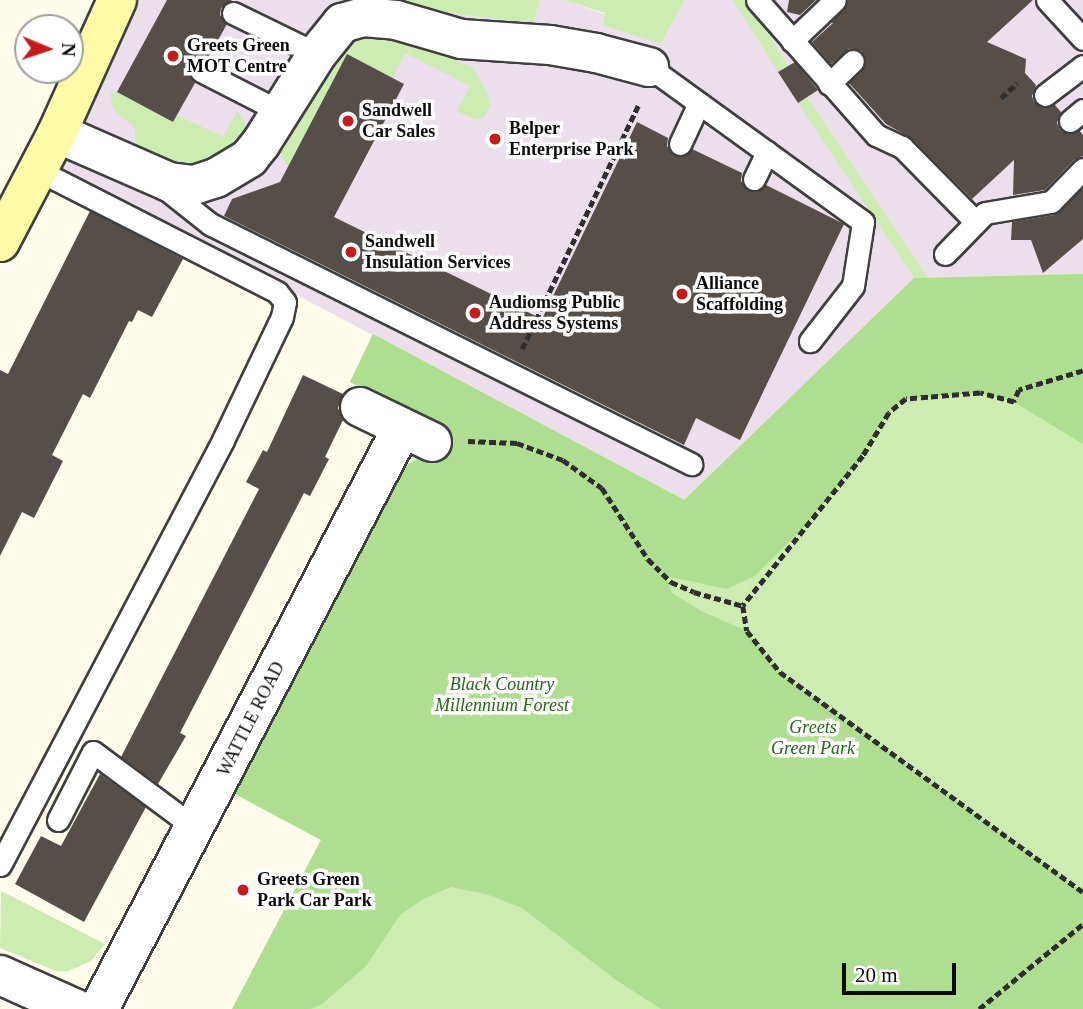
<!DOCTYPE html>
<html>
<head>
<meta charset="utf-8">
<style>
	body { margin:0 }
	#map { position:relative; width:1083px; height:1009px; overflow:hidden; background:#fffceb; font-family:Georgia,serif }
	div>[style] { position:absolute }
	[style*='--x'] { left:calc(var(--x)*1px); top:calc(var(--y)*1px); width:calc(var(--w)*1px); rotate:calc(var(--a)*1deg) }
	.industrial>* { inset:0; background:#ebdfec }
	.green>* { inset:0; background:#cdecb2 }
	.forest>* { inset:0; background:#afde90 }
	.building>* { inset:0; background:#564e48 }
	.path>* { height:4.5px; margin-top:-2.25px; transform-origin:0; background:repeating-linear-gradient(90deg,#2e2e2e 0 7px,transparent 0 10.5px) }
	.roads { filter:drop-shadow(2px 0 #3f3f3f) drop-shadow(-2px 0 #3f3f3f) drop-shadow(0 2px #3f3f3f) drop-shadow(0 -2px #3f3f3f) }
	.lane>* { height:21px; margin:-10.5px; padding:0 10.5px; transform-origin:10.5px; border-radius:10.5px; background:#fff }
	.street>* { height:38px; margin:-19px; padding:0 19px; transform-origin:19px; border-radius:19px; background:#fff }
	.secondary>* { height:38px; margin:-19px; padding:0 19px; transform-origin:19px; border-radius:19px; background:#fffaa6 }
	.dots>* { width:19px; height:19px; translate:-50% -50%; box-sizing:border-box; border:4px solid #fff; border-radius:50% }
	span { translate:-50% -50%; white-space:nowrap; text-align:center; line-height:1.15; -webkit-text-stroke:7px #fff; paint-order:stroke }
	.poi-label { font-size:18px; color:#0c0c0c; font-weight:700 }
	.left { translate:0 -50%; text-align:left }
	.park-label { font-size:18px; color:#246818; font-style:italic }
	.street-label { font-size:18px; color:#0c0c0c }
	.north { position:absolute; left:14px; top:14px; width:70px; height:70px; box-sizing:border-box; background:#fff; border:2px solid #9e9e9e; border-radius:50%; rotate:92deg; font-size:19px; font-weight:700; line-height:28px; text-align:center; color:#0c0c0c }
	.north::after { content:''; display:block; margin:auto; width:24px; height:32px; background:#c61b1a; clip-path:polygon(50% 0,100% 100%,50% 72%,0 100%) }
	.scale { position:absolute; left:842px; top:963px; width:114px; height:32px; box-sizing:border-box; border:4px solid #0c0c0c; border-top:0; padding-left:9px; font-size:21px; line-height:24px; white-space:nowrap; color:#0c0c0c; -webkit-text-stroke:5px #fff; paint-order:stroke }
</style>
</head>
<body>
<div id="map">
	<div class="industrial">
		<div style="clip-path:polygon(117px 0,405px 0,421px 7px,462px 15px,533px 23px,540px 0,563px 0,605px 14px,602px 24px,661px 44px,685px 0,1083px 0,1083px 274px,914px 278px,684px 500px,42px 160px)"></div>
	</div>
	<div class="green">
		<div style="clip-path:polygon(405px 0,540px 0,533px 23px,462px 15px,421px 7px)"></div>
		<div style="clip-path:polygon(563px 0,685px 0,661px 44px,602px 25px,605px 13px)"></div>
		<div style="clip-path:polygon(733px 0,748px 0,788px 66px,778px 72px)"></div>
		<div style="clip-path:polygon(378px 36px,433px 50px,473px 68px,488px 95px,490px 106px,485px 116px,476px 120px,457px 111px,470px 86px,405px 53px,393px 78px,288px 167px,280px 153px,337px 58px,346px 45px,359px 38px)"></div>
		<div style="clip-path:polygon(117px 92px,173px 122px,177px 115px,223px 137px,237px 111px,244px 121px,245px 129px,241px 138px,215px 158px,197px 165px,181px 166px,136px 150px,135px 128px,113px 109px,110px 93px)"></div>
		<div style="clip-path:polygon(807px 97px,928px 278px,1083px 274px,1083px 1009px,232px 1009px,321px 840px,240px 797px,408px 463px,417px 459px,435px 461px,449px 432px,350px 382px,373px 334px,685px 500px,914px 278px,798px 103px)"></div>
		<div style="clip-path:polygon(1px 891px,105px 944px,91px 961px,68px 971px,56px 971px,0 948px)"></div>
	</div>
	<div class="forest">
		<div style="clip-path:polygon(1083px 274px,1083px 444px,1014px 402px,980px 393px,906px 399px,889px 413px,863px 456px,805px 526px,755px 576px,727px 589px,666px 576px,672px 593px,703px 612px,747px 631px,780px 672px,1083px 892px,1083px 1009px,661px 1009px,616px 980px,522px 908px,486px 894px,451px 887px,425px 898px,400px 915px,366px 966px,322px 1004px,311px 1009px,232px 1009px,321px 840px,230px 791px,401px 469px,417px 459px,435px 461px,449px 432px,350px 382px,373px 334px,684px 500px,914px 278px)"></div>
	</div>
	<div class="building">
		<div style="clip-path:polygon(167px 0,232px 0,221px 8px,220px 15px,227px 24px,207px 60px,194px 60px,189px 66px,190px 78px,195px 83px,173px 122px,117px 92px)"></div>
		<div style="clip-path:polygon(789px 0,816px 0,800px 15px,787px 12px)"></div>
		<div style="clip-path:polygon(848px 0,1033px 0,987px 42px,1026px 59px,1025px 73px,1036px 85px,1032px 96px,1034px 102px,1046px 108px,1054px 104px,1061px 112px,1057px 123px,1060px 130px,1072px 134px,1079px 130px,1083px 135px,1083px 156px,1074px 160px,1045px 190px,1013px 195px,1014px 160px,972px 199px,911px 138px,886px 124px,849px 83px,865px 65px,862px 51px,849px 49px,831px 64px,812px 42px,833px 23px,831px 22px,844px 9px)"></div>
		<div style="clip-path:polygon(347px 54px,404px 84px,334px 217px,542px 319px,637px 122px,668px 138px,667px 146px,674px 156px,682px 157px,692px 149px,742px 173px,741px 181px,748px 190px,756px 192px,766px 185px,844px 224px,740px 440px,696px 418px,684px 445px,224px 216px,232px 199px,280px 182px)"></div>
		<div style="clip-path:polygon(795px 62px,818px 90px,798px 103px,778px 72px)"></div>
		<div style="clip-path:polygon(1083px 188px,1083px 239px,1043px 273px,1031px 240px,1011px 240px,1012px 222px,1054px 215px)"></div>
		<div style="clip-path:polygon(90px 211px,183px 259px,152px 317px,138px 310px,132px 322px,129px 321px,90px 398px,83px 394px,52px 455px,63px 461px,34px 518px,22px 512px,0 556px,0 370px,8px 374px)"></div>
		<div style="clip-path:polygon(303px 375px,343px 394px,338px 408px,343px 420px,325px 457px,329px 459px,310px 496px,304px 493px,180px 733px,186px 736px,158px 784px,121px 757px,259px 489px,246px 482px,263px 450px,267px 452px)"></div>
		<div style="clip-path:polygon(100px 774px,146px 807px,84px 922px,15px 884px,41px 836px,61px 846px)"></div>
	</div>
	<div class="path">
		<div style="--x:1001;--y:98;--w:22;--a:-43"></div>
		<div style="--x:522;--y:349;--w:272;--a:-64.5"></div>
		<div style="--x:1083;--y:371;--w:67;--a:163.5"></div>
		<div style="--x:1019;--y:390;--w:13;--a:113"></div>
		<div style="--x:1014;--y:402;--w:35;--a:-165"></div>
		<div style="--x:980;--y:393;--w:74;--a:175.4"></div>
		<div style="--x:906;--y:399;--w:22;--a:141"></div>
		<div style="--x:889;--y:413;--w:50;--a:121.2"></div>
		<div style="--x:863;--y:456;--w:192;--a:128.7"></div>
		<div style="--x:743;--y:606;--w:25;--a:81"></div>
		<div style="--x:747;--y:631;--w:53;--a:51.2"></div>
		<div style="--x:780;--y:672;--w:374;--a:36"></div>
		<div style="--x:468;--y:441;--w:49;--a:2.3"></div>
		<div style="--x:517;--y:443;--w:49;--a:20.3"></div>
		<div style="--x:563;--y:460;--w:48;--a:35.7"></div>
		<div style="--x:602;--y:488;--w:85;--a:57.1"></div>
		<div style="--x:648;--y:559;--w:33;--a:45"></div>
		<div style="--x:671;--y:582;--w:25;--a:23"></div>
		<div style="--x:694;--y:592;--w:51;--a:15.9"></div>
		<div style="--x:979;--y:1009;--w:134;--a:-39.3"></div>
	</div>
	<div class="roads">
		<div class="lane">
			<div style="--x:757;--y:0;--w:180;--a:48.6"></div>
			<div style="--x:876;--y:135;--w:29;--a:25"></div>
			<div style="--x:902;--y:147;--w:105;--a:45.4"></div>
			<div style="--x:1047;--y:0;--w:53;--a:47.3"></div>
			<div style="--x:233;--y:13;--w:93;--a:26"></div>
			<div style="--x:792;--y:41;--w:59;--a:-43.6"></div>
			<div style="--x:649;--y:67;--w:264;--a:35.9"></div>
			<div style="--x:863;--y:222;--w:65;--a:98.9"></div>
			<div style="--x:853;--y:286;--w:70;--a:128"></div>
			<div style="--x:201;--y:71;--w:90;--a:27.1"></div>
			<div style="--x:829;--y:84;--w:33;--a:-44"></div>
			<div style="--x:1045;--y:95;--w:48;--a:-37.3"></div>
			<div style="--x:1070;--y:121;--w:17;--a:-40"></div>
			<div style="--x:680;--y:144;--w:45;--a:-65.1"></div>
			<div style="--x:754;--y:179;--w:30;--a:-64"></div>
			<div style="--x:161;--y:185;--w:63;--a:38.5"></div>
			<div style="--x:210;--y:224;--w:538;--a:26.52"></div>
			<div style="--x:945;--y:254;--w:57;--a:-45.7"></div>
			<div style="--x:985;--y:213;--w:67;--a:-9.5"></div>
			<div style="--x:1051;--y:202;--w:46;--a:-45.9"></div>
			<div style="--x:58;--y:820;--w:76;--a:-62.8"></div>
			<div style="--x:93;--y:752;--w:126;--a:36.6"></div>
			<div style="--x:0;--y:865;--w:480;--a:-62.3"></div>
			<div style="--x:223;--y:440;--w:136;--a:-64.4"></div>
			<div style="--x:282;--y:317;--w:15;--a:-79"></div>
			<div style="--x:285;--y:302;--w:13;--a:-129"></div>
			<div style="--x:277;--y:292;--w:268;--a:-153"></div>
		</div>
		<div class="street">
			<div style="--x:57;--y:133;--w:122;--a:23.6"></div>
			<div style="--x:169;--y:182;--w:25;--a:7"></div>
			<div style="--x:194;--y:185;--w:23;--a:-18"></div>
			<div style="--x:216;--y:178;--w:39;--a:-31"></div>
			<div style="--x:249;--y:158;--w:19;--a:-51"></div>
			<div style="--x:261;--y:143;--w:105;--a:-57.8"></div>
			<div style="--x:317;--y:54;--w:40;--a:-51"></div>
			<div style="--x:342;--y:23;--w:22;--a:-16"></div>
			<div style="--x:363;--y:17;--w:33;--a:5"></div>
			<div style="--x:396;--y:20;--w:68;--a:16.3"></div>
			<div style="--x:461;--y:39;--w:89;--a:3.9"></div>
			<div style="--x:550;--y:45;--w:47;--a:9.9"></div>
			<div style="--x:596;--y:53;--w:55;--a:14.8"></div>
			<div style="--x:360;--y:407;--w:80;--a:25.9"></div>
			<div style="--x:0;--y:975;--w:83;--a:24.1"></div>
			<div style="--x:99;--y:1009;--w:655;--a:-62.46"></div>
		</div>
		<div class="secondary">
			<div style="--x:0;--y:242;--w:123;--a:-62.4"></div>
			<div style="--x:57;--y:133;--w:146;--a:-65.7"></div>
		</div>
	</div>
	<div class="dots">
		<div style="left:173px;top:56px;background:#c61b1a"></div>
		<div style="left:348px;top:121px;background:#c61b1a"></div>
		<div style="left:495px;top:139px;background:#c61b1a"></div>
		<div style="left:351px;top:252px;background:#c61b1a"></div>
		<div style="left:682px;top:294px;background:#c61b1a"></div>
		<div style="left:475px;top:313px;background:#c61b1a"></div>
		<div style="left:243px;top:890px;background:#c61b1a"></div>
	</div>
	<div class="poi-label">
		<span class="left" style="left:187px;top:56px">Greets Green<br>MOT Centre</span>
		<span class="left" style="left:362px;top:121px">Sandwell<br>Car Sales</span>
		<span class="left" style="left:509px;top:139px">Belper<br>Enterprise Park</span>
		<span class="left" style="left:365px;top:252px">Sandwell<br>Insulation Services</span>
		<span class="left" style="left:696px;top:294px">Alliance<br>Scaffolding</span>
		<span class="left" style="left:489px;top:313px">Audiomsg Public<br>Address Systems</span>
		<span class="left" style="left:257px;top:890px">Greets Green<br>Park Car Park</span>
	</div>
	<div class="park-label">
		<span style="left:502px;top:695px">Black Country<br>Millennium Forest</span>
		<span style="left:813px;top:738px">Greets<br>Green Park</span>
	</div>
	<div class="street-label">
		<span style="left:251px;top:719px;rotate:-63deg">WATTLE ROAD</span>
	</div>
	<div class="north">N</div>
	<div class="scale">20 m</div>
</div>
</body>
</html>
